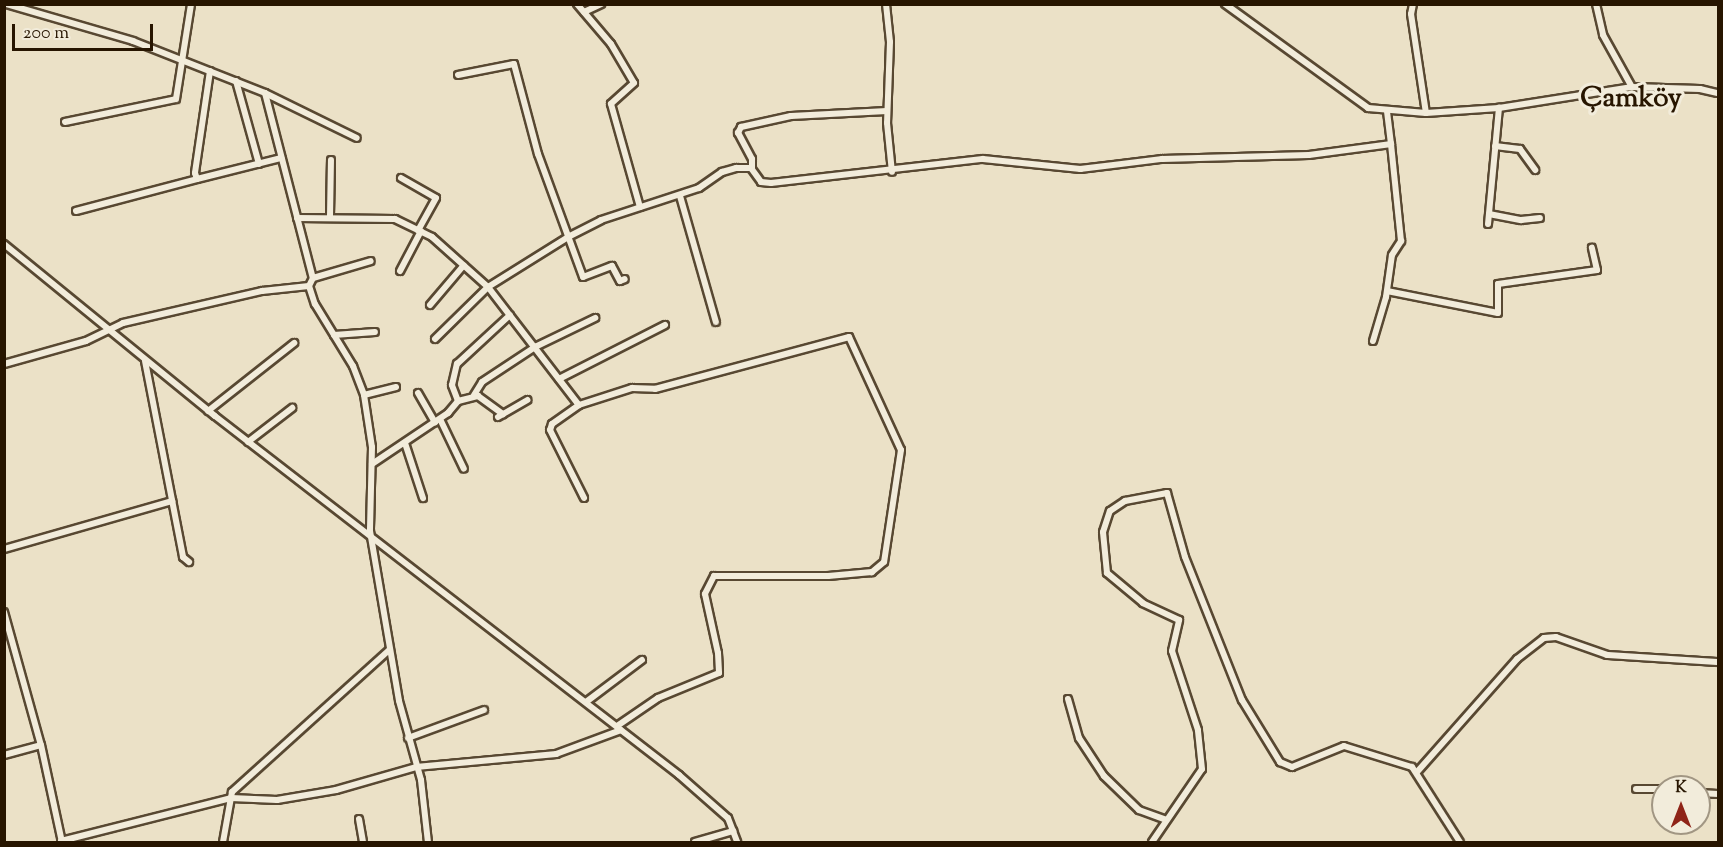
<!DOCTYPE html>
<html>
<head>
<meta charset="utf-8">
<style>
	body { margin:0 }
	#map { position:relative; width:1723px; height:847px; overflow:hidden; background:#ebe1c7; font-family:"Sorts Mill Goudy",serif }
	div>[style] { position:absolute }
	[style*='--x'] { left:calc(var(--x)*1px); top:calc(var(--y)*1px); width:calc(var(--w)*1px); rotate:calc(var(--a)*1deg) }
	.roads { filter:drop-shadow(2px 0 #584832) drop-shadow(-2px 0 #584832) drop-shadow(0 2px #584832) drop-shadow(0 -2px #584832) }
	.minor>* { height:6px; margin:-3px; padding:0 3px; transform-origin:3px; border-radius:3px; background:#f2ecdb }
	span { translate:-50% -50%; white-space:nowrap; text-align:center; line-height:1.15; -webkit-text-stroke:6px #f2ecdb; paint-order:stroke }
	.district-label { font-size:28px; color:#271500; font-weight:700 }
	.frame { position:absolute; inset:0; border:6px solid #271500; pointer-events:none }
	.north { position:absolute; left:1651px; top:775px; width:60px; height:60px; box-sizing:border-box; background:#f2ecdb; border:2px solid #a19683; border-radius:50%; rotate:0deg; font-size:16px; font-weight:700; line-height:24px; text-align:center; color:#271500 }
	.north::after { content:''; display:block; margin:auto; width:21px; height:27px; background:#8f2418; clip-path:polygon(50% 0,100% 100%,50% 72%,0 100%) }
	.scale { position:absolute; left:12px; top:24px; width:141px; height:27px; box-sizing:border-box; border:3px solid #271500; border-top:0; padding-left:8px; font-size:18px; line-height:21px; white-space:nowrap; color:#271500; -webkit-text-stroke:4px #f2ecdb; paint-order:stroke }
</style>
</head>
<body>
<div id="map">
	<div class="roads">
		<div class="minor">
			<div style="--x:6;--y:4;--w:132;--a:16.2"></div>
			<div style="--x:133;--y:41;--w:142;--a:21.5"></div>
			<div style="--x:265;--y:93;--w:191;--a:75.5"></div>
			<div style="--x:313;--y:278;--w:9;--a:117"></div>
			<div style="--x:577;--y:4;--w:52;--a:49.6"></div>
			<div style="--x:611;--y:44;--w:45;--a:59.5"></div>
			<div style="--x:634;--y:83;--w:31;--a:138"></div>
			<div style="--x:611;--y:104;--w:107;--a:74.3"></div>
			<div style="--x:886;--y:4;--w:38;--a:84"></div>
			<div style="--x:890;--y:42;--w:81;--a:92.1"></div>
			<div style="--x:887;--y:123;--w:49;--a:84.2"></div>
			<div style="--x:1225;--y:4;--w:177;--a:36"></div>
			<div style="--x:1368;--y:108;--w:58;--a:4.9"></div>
			<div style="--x:1426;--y:113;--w:73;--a:-3.9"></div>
			<div style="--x:1499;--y:108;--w:135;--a:-9"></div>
			<div style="--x:1413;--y:4;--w:10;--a:101"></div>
			<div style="--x:1411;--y:14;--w:100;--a:81.4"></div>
			<div style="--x:1596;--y:4;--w:32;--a:77"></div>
			<div style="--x:1603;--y:35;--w:60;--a:60.9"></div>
			<div style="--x:1632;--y:87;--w:68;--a:1.7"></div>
			<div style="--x:1700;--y:89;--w:18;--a:13"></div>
			<div style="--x:584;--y:12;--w:19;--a:-25"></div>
			<div style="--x:210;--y:71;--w:103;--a:98.4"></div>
			<div style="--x:195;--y:173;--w:6;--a:72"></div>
			<div style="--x:197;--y:179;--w:87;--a:-14"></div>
			<div style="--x:458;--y:75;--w:57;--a:-11.1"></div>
			<div style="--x:514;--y:64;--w:93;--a:75.1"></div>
			<div style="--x:538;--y:154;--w:131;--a:69.9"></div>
			<div style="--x:583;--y:277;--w:31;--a:-21"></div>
			<div style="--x:612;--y:266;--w:17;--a:62"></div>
			<div style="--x:620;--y:281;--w:5;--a:-22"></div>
			<div style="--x:236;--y:81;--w:86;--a:74.5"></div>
			<div style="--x:265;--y:93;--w:102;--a:26.1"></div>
			<div style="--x:65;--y:122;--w:113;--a:-11.7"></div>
			<div style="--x:176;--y:99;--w:96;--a:-81"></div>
			<div style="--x:1495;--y:146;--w:25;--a:7"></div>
			<div style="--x:1520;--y:149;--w:26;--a:54"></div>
			<div style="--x:752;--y:169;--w:10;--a:-90"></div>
			<div style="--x:752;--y:159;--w:30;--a:-118"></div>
			<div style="--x:738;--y:133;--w:7;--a:-63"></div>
			<div style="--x:741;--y:127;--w:51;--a:-12.4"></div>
			<div style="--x:791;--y:116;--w:96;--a:-3"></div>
			<div style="--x:401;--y:178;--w:40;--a:29.7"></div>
			<div style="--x:436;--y:198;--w:37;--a:119"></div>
			<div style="--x:680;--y:196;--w:131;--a:74.1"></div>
			<div style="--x:76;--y:211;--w:125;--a:-14.8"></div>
			<div style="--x:1489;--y:214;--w:33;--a:11"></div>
			<div style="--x:1521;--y:220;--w:19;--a:-6"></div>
			<div style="--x:330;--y:216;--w:56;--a:-89"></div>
			<div style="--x:297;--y:218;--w:98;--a:0.6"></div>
			<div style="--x:395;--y:219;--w:41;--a:25.9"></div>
			<div style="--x:432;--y:237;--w:75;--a:41.8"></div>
			<div style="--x:488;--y:287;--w:149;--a:52.4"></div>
			<div style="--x:579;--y:405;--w:56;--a:-17.8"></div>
			<div style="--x:632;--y:388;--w:23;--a:2"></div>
			<div style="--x:655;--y:389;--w:201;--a:-15"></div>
			<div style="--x:849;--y:337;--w:124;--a:65.3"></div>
			<div style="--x:901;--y:450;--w:113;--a:98.6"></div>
			<div style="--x:884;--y:562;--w:16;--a:140"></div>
			<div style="--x:872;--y:572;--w:44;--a:174.8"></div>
			<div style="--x:828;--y:576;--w:114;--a:180"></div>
			<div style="--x:714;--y:576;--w:20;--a:117"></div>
			<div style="--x:705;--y:594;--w:60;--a:77.6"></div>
			<div style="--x:718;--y:653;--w:20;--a:87"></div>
			<div style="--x:719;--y:673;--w:66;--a:157.7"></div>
			<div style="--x:658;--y:698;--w:50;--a:145.7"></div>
			<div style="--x:1488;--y:224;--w:117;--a:-84.6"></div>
			<div style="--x:4;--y:244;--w:272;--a:39.2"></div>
			<div style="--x:215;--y:416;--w:587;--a:37.73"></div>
			<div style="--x:679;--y:775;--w:65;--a:41.3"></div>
			<div style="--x:728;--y:818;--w:26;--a:69"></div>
			<div style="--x:400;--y:271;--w:45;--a:-62.3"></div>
			<div style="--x:313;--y:278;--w:60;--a:-16.3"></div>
			<div style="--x:1387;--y:291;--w:113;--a:11.2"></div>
			<div style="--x:1498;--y:313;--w:29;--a:-90"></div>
			<div style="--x:1498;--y:284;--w:100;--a:-8"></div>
			<div style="--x:1597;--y:270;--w:23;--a:-103"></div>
			<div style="--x:430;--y:305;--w:52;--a:-49.6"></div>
			<div style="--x:334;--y:335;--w:41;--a:-4.2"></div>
			<div style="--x:435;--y:339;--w:74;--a:-44.5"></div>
			<div style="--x:488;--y:287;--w:94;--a:-32"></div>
			<div style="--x:568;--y:237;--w:37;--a:-27"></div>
			<div style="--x:601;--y:220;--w:103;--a:-18.1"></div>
			<div style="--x:699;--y:188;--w:28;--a:-35"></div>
			<div style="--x:722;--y:172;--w:15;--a:-16"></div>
			<div style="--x:736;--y:168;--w:15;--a:0"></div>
			<div style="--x:751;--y:168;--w:17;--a:54"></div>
			<div style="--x:761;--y:182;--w:10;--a:6"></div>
			<div style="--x:771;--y:183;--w:213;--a:-6.5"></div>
			<div style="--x:983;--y:159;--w:98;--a:5.9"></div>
			<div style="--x:1080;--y:169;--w:83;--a:-7"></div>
			<div style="--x:1162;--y:159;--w:147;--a:-1.6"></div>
			<div style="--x:1309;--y:155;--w:83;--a:-7.6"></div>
			<div style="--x:1391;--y:144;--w:34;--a:-97"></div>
			<div style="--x:1373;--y:341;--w:46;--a:-73.5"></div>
			<div style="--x:1386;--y:297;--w:42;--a:-81.9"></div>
			<div style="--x:1392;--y:255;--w:17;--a:-57"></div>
			<div style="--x:1401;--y:241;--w:98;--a:-95.9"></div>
			<div style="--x:145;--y:361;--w:200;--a:79"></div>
			<div style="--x:183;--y:557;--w:8;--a:40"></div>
			<div style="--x:4;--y:364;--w:85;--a:-15.7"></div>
			<div style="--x:86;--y:341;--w:41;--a:-25.9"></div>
			<div style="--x:123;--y:323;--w:143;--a:-13"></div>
			<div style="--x:262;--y:291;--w:47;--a:-6.1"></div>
			<div style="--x:309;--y:286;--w:19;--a:72"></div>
			<div style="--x:315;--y:304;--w:73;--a:58.5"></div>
			<div style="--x:353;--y:366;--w:31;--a:69"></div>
			<div style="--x:364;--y:395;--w:53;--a:81.3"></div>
			<div style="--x:372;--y:447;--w:84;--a:91.4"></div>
			<div style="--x:370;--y:531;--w:172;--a:80.3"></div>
			<div style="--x:399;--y:701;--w:82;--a:74.4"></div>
			<div style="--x:421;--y:780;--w:62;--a:83.6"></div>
			<div style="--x:559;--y:379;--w:119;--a:-27"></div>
			<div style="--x:418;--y:393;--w:34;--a:60"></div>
			<div style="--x:364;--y:395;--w:33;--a:-14"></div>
			<div style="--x:474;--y:395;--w:15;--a:-58"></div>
			<div style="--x:482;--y:382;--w:64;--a:-33.4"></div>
			<div style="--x:535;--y:347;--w:67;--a:-25.8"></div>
			<div style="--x:458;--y:401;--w:21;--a:-14"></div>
			<div style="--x:478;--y:396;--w:31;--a:36"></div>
			<div style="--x:579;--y:405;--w:33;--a:145"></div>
			<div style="--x:552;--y:424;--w:6;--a:108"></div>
			<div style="--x:550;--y:430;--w:76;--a:63.4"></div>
			<div style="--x:208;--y:411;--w:110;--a:-38.3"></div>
			<div style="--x:498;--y:417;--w:34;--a:-30"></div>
			<div style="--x:440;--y:419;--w:55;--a:64.4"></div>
			<div style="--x:248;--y:442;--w:56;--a:-37.7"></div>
			<div style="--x:405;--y:443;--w:58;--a:71.9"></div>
			<div style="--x:372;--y:464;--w:92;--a:-33.9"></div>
			<div style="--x:448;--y:413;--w:16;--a:-50"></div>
			<div style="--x:458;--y:401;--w:17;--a:-111"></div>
			<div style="--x:452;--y:385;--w:22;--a:-77"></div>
			<div style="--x:457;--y:364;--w:72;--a:-42.8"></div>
			<div style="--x:4;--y:549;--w:175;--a:-15.9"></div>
			<div style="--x:4;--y:612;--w:138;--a:74.5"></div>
			<div style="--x:41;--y:745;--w:99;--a:77.8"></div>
			<div style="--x:1068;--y:699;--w:41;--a:74.2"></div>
			<div style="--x:1079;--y:738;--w:45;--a:56.7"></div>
			<div style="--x:1104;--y:776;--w:49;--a:44.2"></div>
			<div style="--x:1139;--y:810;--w:29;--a:20"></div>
			<div style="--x:586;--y:702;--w:70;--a:-36.9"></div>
			<div style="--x:408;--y:738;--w:81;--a:-20.2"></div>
			<div style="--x:4;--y:755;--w:38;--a:-15"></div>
			<div style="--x:1417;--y:772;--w:151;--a:-48.5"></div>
			<div style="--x:1517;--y:659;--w:34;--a:-38"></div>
			<div style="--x:1544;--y:638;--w:12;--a:-5"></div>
			<div style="--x:1556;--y:637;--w:54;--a:19.4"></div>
			<div style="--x:1607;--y:655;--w:111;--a:3.6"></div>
			<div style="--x:1636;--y:789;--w:27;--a:0"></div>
			<div style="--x:1699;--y:793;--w:19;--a:3"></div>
			<div style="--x:359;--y:819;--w:23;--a:80"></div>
			<div style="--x:61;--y:841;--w:175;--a:-14.2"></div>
			<div style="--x:231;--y:798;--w:46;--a:2.5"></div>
			<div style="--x:277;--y:800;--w:60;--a:-9.6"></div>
			<div style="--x:336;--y:790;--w:83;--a:-16"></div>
			<div style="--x:416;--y:767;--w:141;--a:-5.3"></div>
			<div style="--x:556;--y:754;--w:69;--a:-20.3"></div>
			<div style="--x:223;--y:842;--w:51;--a:-79.8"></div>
			<div style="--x:232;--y:792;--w:212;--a:-42.1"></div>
			<div style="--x:695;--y:842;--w:40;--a:-16"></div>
			<div style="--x:1152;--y:842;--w:88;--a:-55.6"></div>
			<div style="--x:1202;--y:769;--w:39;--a:-96"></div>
			<div style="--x:1198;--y:730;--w:83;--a:-108.2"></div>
			<div style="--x:1172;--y:651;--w:32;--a:-77"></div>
			<div style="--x:1179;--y:620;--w:40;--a:-155"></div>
			<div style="--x:1143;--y:603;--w:47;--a:-140.2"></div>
			<div style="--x:1107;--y:573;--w:41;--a:-95.6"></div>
			<div style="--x:1103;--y:532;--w:22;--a:-72"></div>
			<div style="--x:1110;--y:511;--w:18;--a:-34"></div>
			<div style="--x:1125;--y:501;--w:43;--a:-10.8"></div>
			<div style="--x:1167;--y:493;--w:66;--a:74.3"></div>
			<div style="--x:1185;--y:557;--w:154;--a:68.3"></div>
			<div style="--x:1242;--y:700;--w:73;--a:58.5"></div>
			<div style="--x:1280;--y:762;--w:13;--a:23"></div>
			<div style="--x:1292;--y:767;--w:56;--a:-22"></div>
			<div style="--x:1344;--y:746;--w:71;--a:17.2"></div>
			<div style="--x:1412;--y:767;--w:89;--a:57.4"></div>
		</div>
	</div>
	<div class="district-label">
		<span style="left:1631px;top:99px">Çamköy</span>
	</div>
	<div class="frame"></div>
	<div class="north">K</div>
	<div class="scale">200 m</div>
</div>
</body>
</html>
